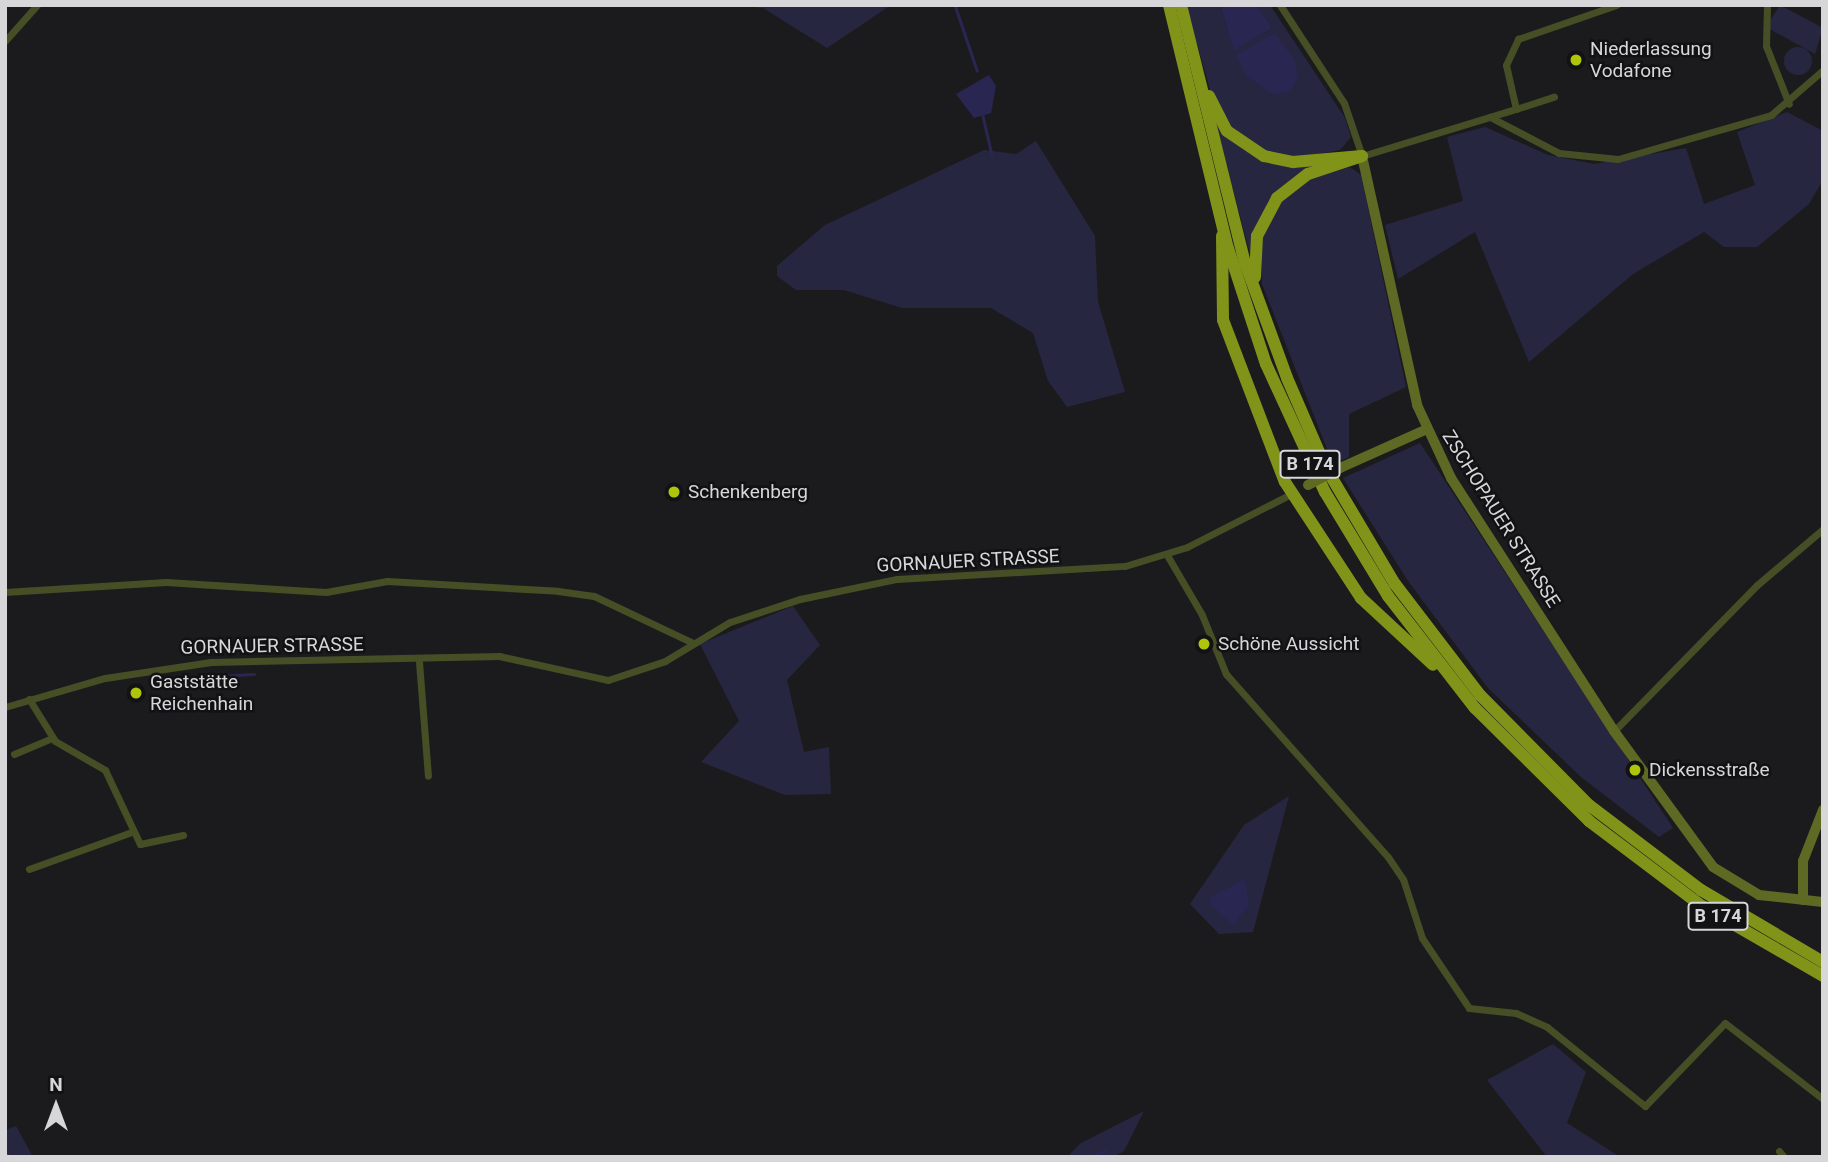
<!DOCTYPE html>
<html>
<head>
<meta charset="utf-8">
<style>
	body { margin:0 }
	#map { position:relative; width:1828px; height:1162px; overflow:hidden; background:#1b1b1e; font-family:Roboto,sans-serif }
	div>[style] { position:absolute }
	[style*='--x'] { left:calc(var(--x)*1px); top:calc(var(--y)*1px); width:calc(var(--w)*1px); rotate:calc(var(--a)*1deg) }
	.green>* { inset:0; background:#272640 }
	.round { border-radius:50% }
	.water>* { inset:0; background:#2a2652 }
	.stream>* { height:2.5px; margin:-1.25px; padding:0 1.25px; transform-origin:1.25px; border-radius:1.25px; background:#2a2652 }
	.street>* { height:7px; margin:-3.5px; padding:0 3.5px; transform-origin:3.5px; border-radius:3.5px; background:#464e25 }
	.secondary>* { height:10px; margin:-5px; padding:0 5px; transform-origin:5px; border-radius:5px; background:#5e6a24 }
	.highway>* { height:12px; margin:-6px; padding:0 6px; transform-origin:6px; border-radius:6px; background:#819319 }
	.secondary-bridge>* { height:10px; margin:-5px; padding:0 5px; transform-origin:5px; border-radius:5px; background:#5e6a24 }
	.dots>* { width:19px; height:19px; translate:-50% -50%; box-sizing:border-box; border:4px solid #121215; border-radius:50% }
	span { translate:-50% -50%; white-space:nowrap; text-align:center; line-height:1.15; -webkit-text-stroke:5px #121215; paint-order:stroke }
	.shield-label span { padding:2px 5px; background:#121215; border:2px solid; border-radius:5px; -webkit-text-stroke-width:0 }
	.shield-label { font-size:18px; color:#d7d7d9; font-weight:700 }
	.poi-label { font-size:19px; color:#d7d7d9 }
	.left { translate:0 -50%; text-align:left }
	.street-label { font-size:19px; color:#d7d7d9 }
	.frame { position:absolute; inset:0; border:7px solid #d7d7d9; pointer-events:none }
	.north { position:absolute; left:21px; top:1071px; width:70px; height:70px; -webkit-text-stroke:5px #121215; paint-order:stroke; rotate:0deg; font-size:19px; font-weight:700; line-height:28px; text-align:center; color:#d7d7d9 }
	.north::after { content:''; display:block; margin:auto; width:24px; height:32px; background:#d7d7d9; clip-path:polygon(50% 0,100% 100%,50% 72%,0 100%) }
</style>
</head>
<body>
<div id="map">
	<div class="green">
		<div style="clip-path:polygon(737px 5px,891px 5px,827px 48px,763px 8px)"></div>
		<div style="clip-path:polygon(1186px 5px,1220px 5px,1234px 49px,1272px 28px,1257px 5px,1270px 5px,1345px 118px,1351px 137px,1340px 150px,1296px 158px,1260px 150px,1231px 127px,1213px 100px)"></div>
		<div style="clip-path:polygon(1780px 5px,1823px 28px,1815px 54px,1766px 27px)"></div>
		<div class="round" style="left:1784px;top:47px;width:28px;height:28px"></div>
		<div style="clip-path:polygon(1787px 112px,1823px 131px,1823px 180px,1809px 204px,1757px 247px,1724px 247px,1704px 232px,1633px 274px,1529px 362px,1475px 232px,1398px 279px,1385px 225px,1463px 201px,1447px 137px,1485px 127px,1548px 155px,1594px 164px,1686px 148px,1704px 204px,1755px 185px,1737px 132px)"></div>
		<div style="clip-path:polygon(1216px 123px,1263px 161px,1315px 165px,1268px 201px,1250px 254px)"></div>
		<div style="clip-path:polygon(1036px 141px,1095px 236px,1098px 302px,1125px 392px,1067px 407px,1048px 381px,1033px 333px,991px 308px,902px 308px,844px 290px,796px 290px,777px 276px,777px 266px,825px 225px,984px 150px,1016px 154px)"></div>
		<div style="clip-path:polygon(1350px 167px,1361px 175px,1406px 387px,1349px 414px,1349px 457px,1333px 464px,1262px 284px,1262px 238px,1280px 203px,1312px 178px)"></div>
		<div style="clip-path:polygon(1420px 443px,1673px 828px,1659px 837px,1581px 777px,1488px 688px,1408px 581px,1343px 478px)"></div>
		<div style="clip-path:polygon(793px 606px,820px 645px,787px 680px,804px 752px,829px 747px,831px 794px,785px 795px,701px 762px,739px 721px,700px 644px)"></div>
		<div style="clip-path:polygon(1289px 796px,1253px 932px,1219px 934px,1190px 904px,1244px 825px)"></div>
		<div style="clip-path:polygon(1553px 1044px,1586px 1072px,1567px 1123px,1620px 1157px,1547px 1157px,1487px 1080px)"></div>
		<div style="clip-path:polygon(1144px 1111px,1124px 1151px,1113px 1157px,1067px 1157px,1081px 1143px)"></div>
		<div style="clip-path:polygon(16px 1126px,33px 1157px,7px 1157px,5px 1130px)"></div>
	</div>
	<div class="water">
		<div style="clip-path:polygon(1220px 5px,1257px 5px,1272px 28px,1234px 50px)"></div>
		<div style="clip-path:polygon(1275px 33px,1295px 61px,1298px 77px,1290px 91px,1273px 95px,1246px 75px,1236px 55px)"></div>
		<div style="clip-path:polygon(989px 75px,996px 86px,991px 113px,974px 118px,956px 94px)"></div>
		<div style="clip-path:polygon(1245px 879px,1249px 905px,1233px 925px,1210px 904px,1211px 897px)"></div>
	</div>
	<div class="stream">
		<div style="--x:955;--y:5;--w:69;--a:71.3"></div>
		<div style="--x:983;--y:116;--w:40;--a:77"></div>
		<div style="--x:218;--y:676;--w:36;--a:-3"></div>
		<div style="--x:168;--y:683;--w:38;--a:-7"></div>
		<div style="--x:1089;--y:1157;--w:18;--a:-22"></div>
	</div>
	<div class="street">
		<div style="--x:1280;--y:5;--w:117;--a:56.9"></div>
		<div style="--x:1344;--y:103;--w:56;--a:71.2"></div>
		<div style="--x:1362;--y:156;--w:161;--a:-17"></div>
		<div style="--x:1516;--y:109;--w:45;--a:-102.8"></div>
		<div style="--x:1506;--y:65;--w:29;--a:-65"></div>
		<div style="--x:1518;--y:39;--w:104;--a:-19.1"></div>
		<div style="--x:1767;--y:5;--w:41;--a:91.4"></div>
		<div style="--x:1766;--y:46;--w:62;--a:68.4"></div>
		<div style="--x:5;--y:41;--w:48;--a:-48.4"></div>
		<div style="--x:1516;--y:109;--w:40;--a:-18"></div>
		<div style="--x:1490;--y:117;--w:78;--a:27.6"></div>
		<div style="--x:1559;--y:153;--w:59;--a:5.8"></div>
		<div style="--x:1618;--y:159;--w:159;--a:-16"></div>
		<div style="--x:1771;--y:115;--w:69;--a:-40.9"></div>
		<div style="--x:1167;--y:555;--w:69;--a:59.7"></div>
		<div style="--x:1202;--y:615;--w:64;--a:67.9"></div>
		<div style="--x:1226;--y:674;--w:244;--a:48.5"></div>
		<div style="--x:1388;--y:857;--w:27;--a:56"></div>
		<div style="--x:1403;--y:879;--w:62;--a:72.1"></div>
		<div style="--x:1422;--y:938;--w:84;--a:56.1"></div>
		<div style="--x:1469;--y:1008;--w:47;--a:6.1"></div>
		<div style="--x:1516;--y:1013;--w:34;--a:24"></div>
		<div style="--x:1547;--y:1027;--w:126;--a:38.9"></div>
		<div style="--x:1645;--y:1106;--w:115;--a:-46.1"></div>
		<div style="--x:1725;--y:1023;--w:124;--a:37.8"></div>
		<div style="--x:5;--y:592;--w:161;--a:-3.6"></div>
		<div style="--x:166;--y:582;--w:160;--a:3.6"></div>
		<div style="--x:326;--y:592;--w:62;--a:-10.2"></div>
		<div style="--x:387;--y:581;--w:171;--a:3.3"></div>
		<div style="--x:558;--y:591;--w:36;--a:8"></div>
		<div style="--x:594;--y:596;--w:110;--a:25.4"></div>
		<div style="--x:419;--y:662;--w:114;--a:85.5"></div>
		<div style="--x:29;--y:699;--w:49;--a:58.2"></div>
		<div style="--x:55;--y:741;--w:58;--a:30.1"></div>
		<div style="--x:105;--y:770;--w:82;--a:64.7"></div>
		<div style="--x:140;--y:844;--w:44;--a:-11.8"></div>
		<div style="--x:5;--y:707;--w:104;--a:-16.2"></div>
		<div style="--x:105;--y:678;--w:107;--a:-8.6"></div>
		<div style="--x:211;--y:662;--w:288;--a:-1.2"></div>
		<div style="--x:499;--y:656;--w:112;--a:12.4"></div>
		<div style="--x:608;--y:680;--w:60;--a:-18.4"></div>
		<div style="--x:665;--y:661;--w:76;--a:-31"></div>
		<div style="--x:730;--y:622;--w:74;--a:-18.2"></div>
		<div style="--x:800;--y:599;--w:99;--a:-11.7"></div>
		<div style="--x:897;--y:579;--w:228;--a:-3.3"></div>
		<div style="--x:1125;--y:566;--w:65;--a:-17"></div>
		<div style="--x:1187;--y:547;--w:117;--a:-27"></div>
		<div style="--x:1614;--y:731;--w:204;--a:-45.6"></div>
		<div style="--x:1757;--y:585;--w:87;--a:-40.3"></div>
		<div style="--x:14;--y:754;--w:41;--a:-22.8"></div>
		<div style="--x:29;--y:869;--w:109;--a:-19.8"></div>
		<div style="--x:1779;--y:1151;--w:8;--a:50"></div>
		<div style="--x:5;--y:1156;--w:1;--a:45"></div>
	</div>
	<div class="secondary">
		<div style="--x:1362;--y:156;--w:255;--a:77.5"></div>
		<div style="--x:1417;--y:405;--w:81;--a:65"></div>
		<div style="--x:1451;--y:478;--w:301;--a:57.2"></div>
		<div style="--x:1614;--y:731;--w:168;--a:53.9"></div>
		<div style="--x:1713;--y:867;--w:54;--a:31.3"></div>
		<div style="--x:1759;--y:895;--w:64;--a:6.2"></div>
		<div style="--x:1340;--y:468;--w:93;--a:-24.1"></div>
		<div style="--x:1803;--y:900;--w:39;--a:-90"></div>
		<div style="--x:1803;--y:861;--w:55;--a:-68.6"></div>
	</div>
	<div class="highway">
		<div style="--x:1169;--y:5;--w:250;--a:76.4"></div>
		<div style="--x:1228;--y:248;--w:122;--a:71.9"></div>
		<div style="--x:1266;--y:364;--w:141;--a:65.3"></div>
		<div style="--x:1325;--y:492;--w:122;--a:58.8"></div>
		<div style="--x:1388;--y:596;--w:142;--a:52.2"></div>
		<div style="--x:1475;--y:708;--w:161;--a:44.7"></div>
		<div style="--x:1589;--y:821;--w:141;--a:37"></div>
		<div style="--x:1702;--y:906;--w:140;--a:30"></div>
		<div style="--x:1181;--y:5;--w:266;--a:76.1"></div>
		<div style="--x:1245;--y:263;--w:122;--a:69.9"></div>
		<div style="--x:1287;--y:378;--w:98;--a:66.6"></div>
		<div style="--x:1326;--y:468;--w:135;--a:59.3"></div>
		<div style="--x:1395;--y:584;--w:140;--a:52.6"></div>
		<div style="--x:1480;--y:695;--w:155;--a:45.3"></div>
		<div style="--x:1589;--y:805;--w:141;--a:37.2"></div>
		<div style="--x:1701;--y:890;--w:142;--a:30.5"></div>
		<div style="--x:1209;--y:96;--w:39;--a:63"></div>
		<div style="--x:1227;--y:131;--w:45;--a:34"></div>
		<div style="--x:1264;--y:156;--w:30;--a:12"></div>
		<div style="--x:1293;--y:162;--w:69;--a:-5"></div>
		<div style="--x:1222;--y:236;--w:84;--a:89.3"></div>
		<div style="--x:1223;--y:320;--w:173;--a:69.1"></div>
		<div style="--x:1285;--y:482;--w:139;--a:56.8"></div>
		<div style="--x:1361;--y:598;--w:98;--a:42.9"></div>
		<div style="--x:1255;--y:277;--w:41;--a:-87.2"></div>
		<div style="--x:1257;--y:236;--w:43;--a:-62.2"></div>
		<div style="--x:1277;--y:198;--w:39;--a:-38"></div>
		<div style="--x:1308;--y:174;--w:57;--a:-18.4"></div>
	</div>
	<div class="secondary-bridge">
		<div style="--x:1308;--y:485;--w:36;--a:-28"></div>
	</div>
	<div class="dots">
		<div style="left:1576px;top:60px;background:#aec50a"></div>
		<div style="left:674px;top:492px;background:#aec50a"></div>
		<div style="left:1204px;top:644px;background:#aec50a"></div>
		<div style="left:136px;top:693px;background:#aec50a"></div>
		<div style="left:1635px;top:770px;background:#aec50a"></div>
	</div>
	<div class="shield-label">
		<span style="left:1310px;top:464px">B 174</span>
		<span style="left:1718px;top:916px">B 174</span>
	</div>
	<div class="poi-label">
		<span class="left" style="left:1590px;top:60px">Niederlassung<br>Vodafone</span>
		<span class="left" style="left:688px;top:492px">Schenkenberg</span>
		<span class="left" style="left:1218px;top:644px">Schöne Aussicht</span>
		<span class="left" style="left:150px;top:693px">Gaststätte<br>Reichenhain</span>
		<span class="left" style="left:1649px;top:770px">Dickensstraße</span>
	</div>
	<div class="street-label">
		<span style="left:1501px;top:519px;rotate:58deg">ZSCHOPAUER STRASSE</span>
		<span style="left:968px;top:561px;rotate:-3deg">GORNAUER STRASSE</span>
		<span style="left:272px;top:646px;rotate:-1deg">GORNAUER STRASSE</span>
	</div>
	<div class="frame"></div>
	<div class="north">N</div>
</div>
</body>
</html>
